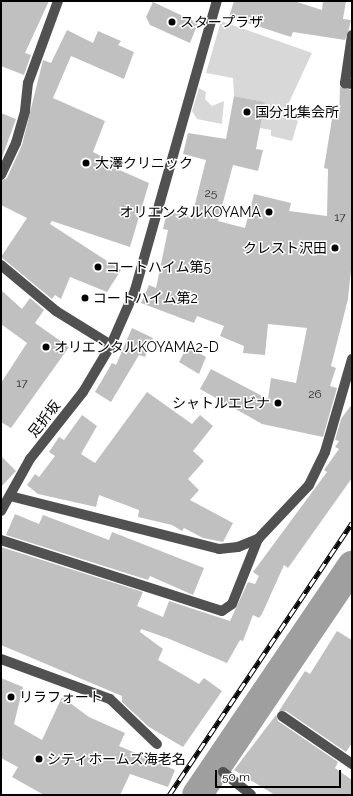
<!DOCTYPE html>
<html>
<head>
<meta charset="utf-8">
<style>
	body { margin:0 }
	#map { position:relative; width:353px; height:796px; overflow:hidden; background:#fff; font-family:Raleway,"Noto Sans JP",sans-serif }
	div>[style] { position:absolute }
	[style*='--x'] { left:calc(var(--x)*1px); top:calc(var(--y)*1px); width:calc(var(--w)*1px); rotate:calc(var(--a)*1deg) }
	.green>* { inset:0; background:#d8d8d8 }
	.river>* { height:30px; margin:-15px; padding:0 15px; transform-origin:15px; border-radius:15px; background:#9f9f9f }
	.building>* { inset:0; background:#c0c0c0 }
	.minor>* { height:10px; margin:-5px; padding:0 5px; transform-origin:5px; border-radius:5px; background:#515151 }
	.rail>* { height:4.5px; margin-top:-2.25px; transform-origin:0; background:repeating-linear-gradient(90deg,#fff 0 9px,#000 0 18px); box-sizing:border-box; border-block:1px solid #000 }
	.dots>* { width:11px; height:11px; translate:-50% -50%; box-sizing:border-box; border:2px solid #fff; border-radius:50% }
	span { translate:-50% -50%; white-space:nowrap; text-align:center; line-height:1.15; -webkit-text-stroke:3px #fff; paint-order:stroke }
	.number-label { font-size:12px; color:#303030 }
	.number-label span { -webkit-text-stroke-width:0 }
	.poi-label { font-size:14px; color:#000 }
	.left { translate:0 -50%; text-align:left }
	.right { translate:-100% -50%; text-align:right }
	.street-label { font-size:14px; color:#000 }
	.frame { position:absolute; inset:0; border:2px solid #000; pointer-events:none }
	.scale { position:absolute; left:215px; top:770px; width:126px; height:18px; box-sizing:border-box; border:2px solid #000; border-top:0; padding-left:5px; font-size:12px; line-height:14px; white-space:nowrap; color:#000; -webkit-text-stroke:3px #fff; paint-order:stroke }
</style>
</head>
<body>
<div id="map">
	<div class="green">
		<div style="clip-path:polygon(221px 21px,312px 53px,284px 113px,298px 121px,292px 141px,271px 136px,271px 130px,260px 128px,265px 102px,234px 96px,233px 78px,206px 73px)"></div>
		<div style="clip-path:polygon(199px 88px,206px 92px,205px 99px,212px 106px,224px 101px,222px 124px,197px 119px,192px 111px)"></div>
	</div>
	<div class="river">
		<div style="--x:197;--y:795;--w:277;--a:-55.9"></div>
	</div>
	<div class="building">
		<div style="clip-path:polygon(1px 1px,49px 1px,25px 53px,31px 55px,24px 75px,1px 66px)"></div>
		<div style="clip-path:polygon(234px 1px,294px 1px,322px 10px,323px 1px,346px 1px,343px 19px,351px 20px,349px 29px,345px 40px,293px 32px,291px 37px,229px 17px)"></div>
		<div style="clip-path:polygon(153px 2px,198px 23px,190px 43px,150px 25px,146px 17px)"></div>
		<div style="clip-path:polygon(67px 30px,93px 43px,98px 31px,121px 41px,118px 45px,134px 52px,124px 79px,71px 56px,53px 98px,105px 121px,93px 152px,101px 156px,99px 161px,149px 183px,130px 247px,52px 221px,50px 224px,121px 270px,107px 292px,70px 277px,61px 299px,55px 295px,52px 299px,1px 257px,27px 218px,1px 205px,1px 181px,7px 178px,22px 145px,43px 60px,51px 63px)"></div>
		<div style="clip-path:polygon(340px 87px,352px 90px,352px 260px,348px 299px,331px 366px,336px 368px,330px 386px,337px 388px,323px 437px,262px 424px,200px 389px,211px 369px,268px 399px,271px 378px,296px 383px,307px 328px,268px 324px,265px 355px,243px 353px,244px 346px,220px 336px,224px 326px,197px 316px,194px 323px,141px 303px,149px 285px,156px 288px,168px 230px,163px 229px,167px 212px,192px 216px,206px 160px,183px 154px,188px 133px,226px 139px,234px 96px,265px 102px,256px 149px,263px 150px,258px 171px,233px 165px,218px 221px,245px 228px,254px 194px,291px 203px,289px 211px,327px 216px,328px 169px,324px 168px,332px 119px,339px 119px)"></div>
		<div style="clip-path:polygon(1px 113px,16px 119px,1px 160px)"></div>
		<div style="clip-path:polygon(1px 290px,22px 309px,30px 298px,44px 310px,35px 323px,69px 347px,11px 428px,1px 422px,1px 383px,27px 343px,1px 324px)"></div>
		<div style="clip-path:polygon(132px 328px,153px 338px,145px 357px,139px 355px,111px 402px,95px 392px,112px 363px,116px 365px)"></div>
		<div style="clip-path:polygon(187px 347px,206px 357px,199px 374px,179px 362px)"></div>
		<div style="clip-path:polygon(147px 392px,192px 424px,200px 415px,213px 426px,193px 451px,204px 461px,188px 479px,199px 490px,190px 500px,233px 523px,223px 542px,203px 538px,184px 528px,182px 531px,172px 525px,138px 517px,139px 510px,99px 495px,96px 507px,38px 494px,27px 485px,35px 474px,39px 477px,55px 456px,49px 452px,59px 437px,64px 440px,82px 415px,97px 426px,81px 454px,95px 463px)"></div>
		<div style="clip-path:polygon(352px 404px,352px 478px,288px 568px,284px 565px,262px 614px,259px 618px,253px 615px,243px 641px,240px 640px,227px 663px,167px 638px,141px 629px,140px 632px,163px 649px,158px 660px,199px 684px,204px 678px,222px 691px,183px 747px,149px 727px,122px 702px,122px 696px,1px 645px,1px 547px,143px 592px,137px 606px,163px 617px,169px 601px,230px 621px,248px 582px,255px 584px,259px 576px,253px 572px,327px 472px,324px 470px,339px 449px,335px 447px,339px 441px,335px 440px,341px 419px)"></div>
		<div style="clip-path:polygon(1px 456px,16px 471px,1px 487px)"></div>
		<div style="clip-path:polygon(15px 514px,39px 524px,43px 515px,109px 540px,112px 532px,204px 568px,193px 595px,150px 576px,148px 580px,6px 535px)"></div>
		<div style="clip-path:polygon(337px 631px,352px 640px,352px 743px,346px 752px,286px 711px,279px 711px,305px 671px,310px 674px)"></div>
		<div style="clip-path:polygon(1px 678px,23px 687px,14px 724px,42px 740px,62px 697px,89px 717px,125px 733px,119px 746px,175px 770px,168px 787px,130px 774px,120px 795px,44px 795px,12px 777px,18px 767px,1px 758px)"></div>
		<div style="clip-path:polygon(276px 715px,278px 721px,338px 762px,335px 768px,352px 780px,352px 795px,275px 795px,234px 770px)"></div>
	</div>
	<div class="minor">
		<div style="--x:352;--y:35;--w:49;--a:98.3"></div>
		<div style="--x:345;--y:83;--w:7;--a:8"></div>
		<div style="--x:1;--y:175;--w:35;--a:-65"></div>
		<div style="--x:16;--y:143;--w:33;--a:-74"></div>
		<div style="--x:25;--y:111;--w:28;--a:-84"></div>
		<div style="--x:28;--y:83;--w:87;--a:-69.9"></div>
		<div style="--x:1;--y:265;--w:72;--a:39.9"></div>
		<div style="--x:56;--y:311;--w:65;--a:31.7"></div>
		<div style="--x:10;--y:496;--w:216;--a:14.2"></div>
		<div style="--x:219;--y:549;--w:19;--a:-6"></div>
		<div style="--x:238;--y:547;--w:22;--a:-22"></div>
		<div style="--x:1;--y:511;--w:60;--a:-60.9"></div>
		<div style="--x:30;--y:459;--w:85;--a:-51.7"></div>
		<div style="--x:83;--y:392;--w:55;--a:-59.2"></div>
		<div style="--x:111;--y:345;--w:60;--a:-66.4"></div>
		<div style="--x:135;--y:290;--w:300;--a:-74.2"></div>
		<div style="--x:1;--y:540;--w:232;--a:17.8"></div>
		<div style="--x:222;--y:611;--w:12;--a:-35"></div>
		<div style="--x:232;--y:604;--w:70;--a:-68.2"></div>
		<div style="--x:258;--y:539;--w:74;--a:-46.6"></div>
		<div style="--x:309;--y:485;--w:37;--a:-64"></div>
		<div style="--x:325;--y:452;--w:97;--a:-73.8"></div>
		<div style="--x:1;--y:659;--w:116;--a:20.2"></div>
		<div style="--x:110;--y:699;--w:65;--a:43.8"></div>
		<div style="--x:282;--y:716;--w:85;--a:34.4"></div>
		<div style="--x:223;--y:772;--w:36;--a:39"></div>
	</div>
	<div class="rail">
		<div style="--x:169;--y:795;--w:328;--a:-56.1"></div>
	</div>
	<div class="dots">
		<div style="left:172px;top:22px;background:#000"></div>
		<div style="left:247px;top:112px;background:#000"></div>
		<div style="left:86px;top:163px;background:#000"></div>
		<div style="left:269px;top:212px;background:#000"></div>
		<div style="left:335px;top:248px;background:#000"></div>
		<div style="left:98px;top:267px;background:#000"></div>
		<div style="left:85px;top:298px;background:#000"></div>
		<div style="left:46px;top:347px;background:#000"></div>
		<div style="left:278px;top:403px;background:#000"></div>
		<div style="left:11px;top:697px;background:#000"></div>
		<div style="left:39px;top:759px;background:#000"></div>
	</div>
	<div class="number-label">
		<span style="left:211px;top:194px">25</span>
		<span style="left:340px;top:218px">17</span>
		<span style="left:22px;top:384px">17</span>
		<span style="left:315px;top:395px">26</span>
	</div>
	<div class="poi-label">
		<span class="left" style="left:180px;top:22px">スタープラザ</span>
		<span class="left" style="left:255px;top:112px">国分北集会所</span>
		<span class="left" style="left:95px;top:163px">大澤クリニック</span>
		<span class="right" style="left:261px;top:212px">オリエンタルKOYAMA</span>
		<span class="right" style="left:327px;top:248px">クレスト沢田</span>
		<span class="left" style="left:106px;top:267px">コートハイム第5</span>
		<span class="left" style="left:93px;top:298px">コートハイム第2</span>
		<span class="left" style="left:54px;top:347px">オリエンタルKOYAMA2-D</span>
		<span class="right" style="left:270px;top:403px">シャトルエビナ</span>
		<span class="left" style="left:19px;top:697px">リラフォート</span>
		<span class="left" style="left:47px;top:759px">シティホームズ海老名</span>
	</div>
	<div class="street-label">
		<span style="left:44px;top:419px;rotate:-52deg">足折坂</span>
	</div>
	<div class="frame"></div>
	<div class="scale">50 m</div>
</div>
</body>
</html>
